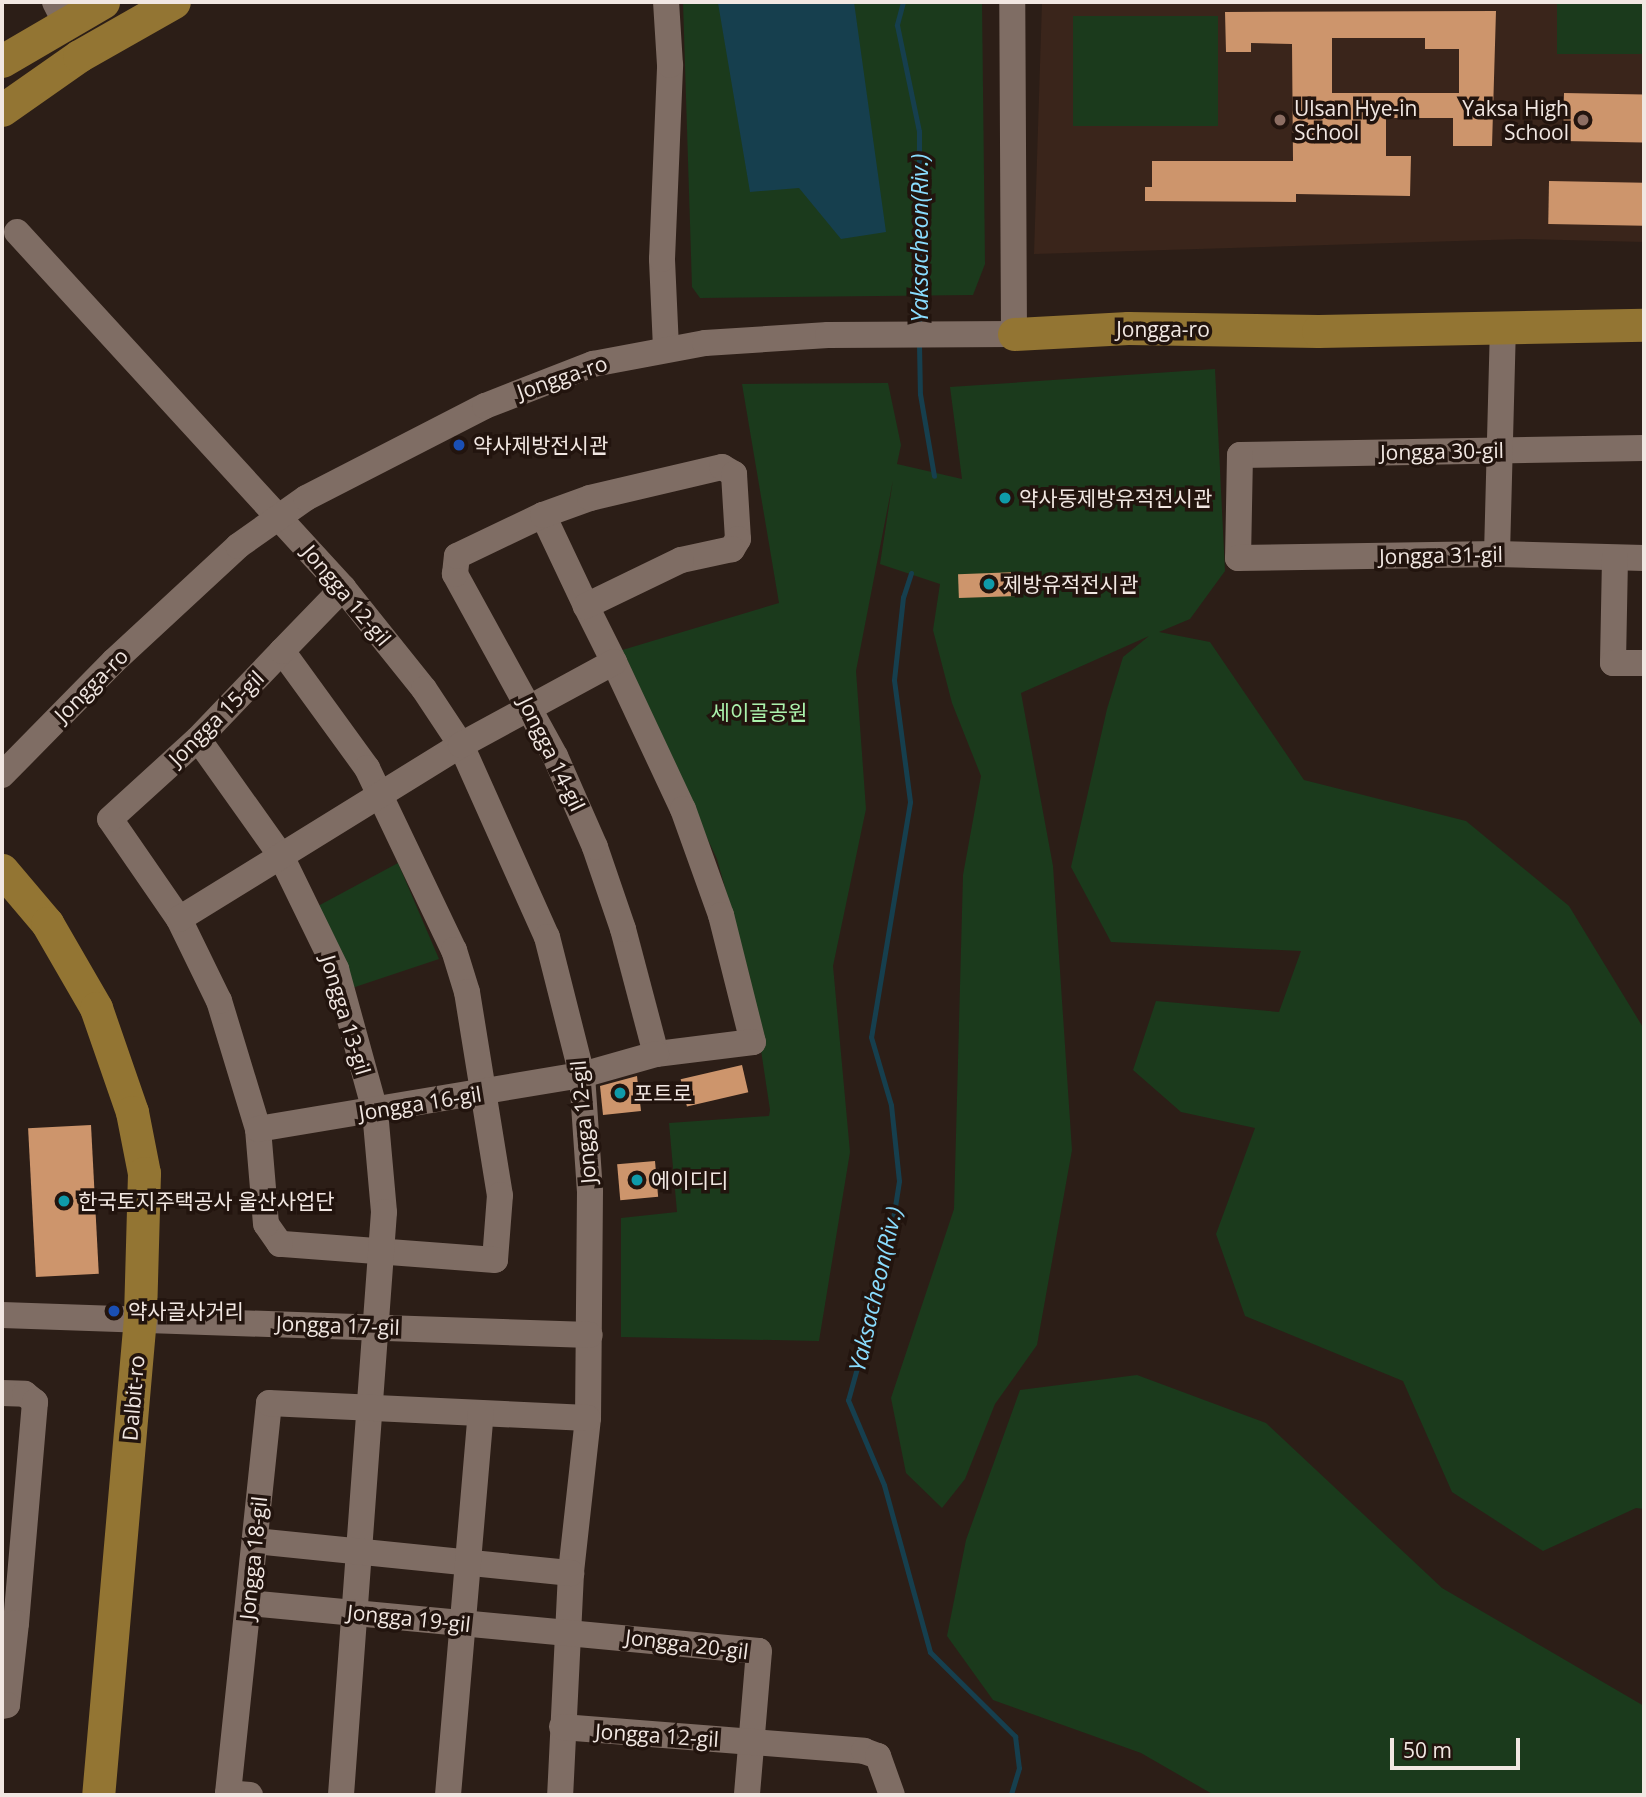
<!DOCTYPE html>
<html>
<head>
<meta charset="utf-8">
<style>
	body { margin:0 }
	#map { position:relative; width:1646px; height:1797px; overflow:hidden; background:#2c1e17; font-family:"Open Sans","Noto Sans KR",sans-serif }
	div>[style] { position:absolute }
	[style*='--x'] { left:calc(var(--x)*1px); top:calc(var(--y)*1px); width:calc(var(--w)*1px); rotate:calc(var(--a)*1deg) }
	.built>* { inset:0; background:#3a251b }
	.green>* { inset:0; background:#1b3a1c; transform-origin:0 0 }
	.water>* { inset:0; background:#163f4e }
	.stream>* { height:5px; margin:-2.5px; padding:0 2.5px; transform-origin:2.5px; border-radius:2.5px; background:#163f4e }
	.building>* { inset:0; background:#cd956c; transform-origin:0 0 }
	.minor>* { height:26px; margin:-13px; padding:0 13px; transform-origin:13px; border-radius:13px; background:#7f6d64 }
	.major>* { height:33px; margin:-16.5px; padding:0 16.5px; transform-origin:16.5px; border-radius:16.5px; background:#937533 }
	.dots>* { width:19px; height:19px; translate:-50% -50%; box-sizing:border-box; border:4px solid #22140e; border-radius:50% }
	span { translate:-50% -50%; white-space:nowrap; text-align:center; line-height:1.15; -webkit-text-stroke:7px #22140e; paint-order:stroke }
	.poi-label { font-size:21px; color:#f1e7e2 }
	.left { translate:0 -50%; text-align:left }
	.right { translate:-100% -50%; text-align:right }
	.street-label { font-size:21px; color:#f1e7e2 }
	.park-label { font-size:21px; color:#abf2ac }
	.water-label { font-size:23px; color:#89dcfe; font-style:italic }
	.frame { position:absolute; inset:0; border:4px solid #f1e7e2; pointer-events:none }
	.scale { position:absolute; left:1390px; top:1738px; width:130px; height:32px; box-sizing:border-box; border:4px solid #f1e7e2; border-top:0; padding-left:9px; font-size:21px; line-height:24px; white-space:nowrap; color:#f1e7e2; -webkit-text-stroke:5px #22140e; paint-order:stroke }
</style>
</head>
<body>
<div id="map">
	<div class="built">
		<div style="clip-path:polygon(1042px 2px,1644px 2px,1644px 242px,1522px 239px,1034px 254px)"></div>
	</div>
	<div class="green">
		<div style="clip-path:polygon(683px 2px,982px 2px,985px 264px,973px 295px,700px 298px,692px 287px)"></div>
		<div style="left:1557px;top:2px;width:87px;height:52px"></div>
		<div style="left:1073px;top:16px;width:145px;height:110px"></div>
		<div style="clip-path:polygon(1215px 369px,1225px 571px,1190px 619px,1159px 632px,1210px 642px,1304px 780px,1466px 821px,1569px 906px,1644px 1029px,1644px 1509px,1636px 1508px,1543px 1551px,1452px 1492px,1403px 1381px,1245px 1316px,1216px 1234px,1255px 1128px,1181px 1112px,1133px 1070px,1156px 1001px,1279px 1012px,1301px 951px,1111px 942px,1071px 867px,1107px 709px,1123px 657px,1149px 636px,1021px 693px,1053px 866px,1072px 1150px,1037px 1345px,995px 1404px,965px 1479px,942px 1508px,906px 1473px,891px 1398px,954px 1209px,963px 875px,981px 776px,952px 703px,933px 630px,940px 584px,880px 564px,893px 480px,856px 671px,866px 809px,833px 966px,850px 1152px,819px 1341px,621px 1337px,621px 1218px,677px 1212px,669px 1123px,769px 1116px,770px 1110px,750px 977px,717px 859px,619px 651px,779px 603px,742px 384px,888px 383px,901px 445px,897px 464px,962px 479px,950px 387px)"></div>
		<div style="clip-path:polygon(398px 863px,439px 959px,352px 988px,318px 906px)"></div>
		<div style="clip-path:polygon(1137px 1375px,1266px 1423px,1442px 1588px,1644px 1706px,1644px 1795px,1214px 1795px,1141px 1753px,993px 1700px,947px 1636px,966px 1540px,1020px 1390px)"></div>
	</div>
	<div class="water">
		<div style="clip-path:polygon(854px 2px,886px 232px,841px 239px,799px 188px,750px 192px,718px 3px)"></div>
	</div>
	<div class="stream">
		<div style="--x:903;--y:2;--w:24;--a:105"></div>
		<div style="--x:897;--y:25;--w:108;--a:78.3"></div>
		<div style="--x:919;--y:131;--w:196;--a:90"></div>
		<div style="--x:919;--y:344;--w:50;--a:88.9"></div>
		<div style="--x:920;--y:394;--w:83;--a:80.3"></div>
		<div style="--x:911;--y:573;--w:25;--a:108"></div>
		<div style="--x:903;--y:597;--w:83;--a:96.2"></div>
		<div style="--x:894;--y:680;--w:123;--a:82.5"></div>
		<div style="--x:910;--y:802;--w:238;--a:99.4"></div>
		<div style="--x:871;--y:1037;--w:71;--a:73.6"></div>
		<div style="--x:891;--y:1105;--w:76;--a:84"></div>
		<div style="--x:899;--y:1181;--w:84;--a:98.9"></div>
		<div style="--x:886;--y:1264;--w:141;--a:105.6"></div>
		<div style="--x:848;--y:1400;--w:92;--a:67"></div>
		<div style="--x:884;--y:1485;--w:173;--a:74.6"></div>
		<div style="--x:930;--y:1652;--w:120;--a:44.7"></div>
		<div style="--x:1015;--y:1736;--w:32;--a:83"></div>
		<div style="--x:1019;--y:1768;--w:28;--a:107"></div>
	</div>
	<div class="building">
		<div style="clip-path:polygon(evenodd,1496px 11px,1492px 146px,1453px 146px,1453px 118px,1386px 118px,1386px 156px,1411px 156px,1410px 196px,1296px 194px,1296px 202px,1145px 201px,1145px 187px,1152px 187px,1152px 161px,1293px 161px,1292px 44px,1251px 43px,1251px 52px,1226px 52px,1225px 12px,1496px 11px,1332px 38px,1425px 38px,1425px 49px,1459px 49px,1459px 93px,1332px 93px,1332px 38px)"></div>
		<div style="left:1564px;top:93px;width:80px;height:48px;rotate:1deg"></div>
		<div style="left:1549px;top:181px;width:95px;height:43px;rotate:1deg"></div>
		<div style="left:1019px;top:572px;width:24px;height:61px;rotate:88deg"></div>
		<div style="left:742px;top:1065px;width:28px;height:63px;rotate:77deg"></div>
		<div style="clip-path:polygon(637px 1076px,641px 1111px,603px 1115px,600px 1086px)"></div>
		<div style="left:91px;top:1125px;width:149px;height:63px;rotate:87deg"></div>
		<div style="left:655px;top:1161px;width:36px;height:38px;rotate:85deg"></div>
	</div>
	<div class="minor">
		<div style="--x:55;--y:2;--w:20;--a:63"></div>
		<div style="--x:17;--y:232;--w:483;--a:47.5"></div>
		<div style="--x:343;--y:588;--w:129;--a:51.3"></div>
		<div style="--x:424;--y:689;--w:67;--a:56.5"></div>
		<div style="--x:461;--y:745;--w:210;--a:65.9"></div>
		<div style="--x:547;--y:937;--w:142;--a:75.8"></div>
		<div style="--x:582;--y:1075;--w:116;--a:86.1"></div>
		<div style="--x:590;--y:1191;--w:227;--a:90.5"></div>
		<div style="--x:588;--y:1418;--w:156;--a:96.3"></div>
		<div style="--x:571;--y:1573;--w:222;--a:92.8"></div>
		<div style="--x:666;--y:348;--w:89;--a:-92.6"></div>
		<div style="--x:662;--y:259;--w:194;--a:-87.6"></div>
		<div style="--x:670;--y:65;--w:63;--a:-93.6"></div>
		<div style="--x:1644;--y:448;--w:404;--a:179"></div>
		<div style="--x:1240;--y:455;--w:103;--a:91.1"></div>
		<div style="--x:1238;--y:558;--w:259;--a:-0.9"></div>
		<div style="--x:1497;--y:554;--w:147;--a:1.6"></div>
		<div style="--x:543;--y:515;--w:101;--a:64.7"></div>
		<div style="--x:586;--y:606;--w:63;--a:63.4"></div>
		<div style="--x:614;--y:662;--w:162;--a:64.9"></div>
		<div style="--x:683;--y:809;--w:113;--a:70.3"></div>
		<div style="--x:721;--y:915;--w:131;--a:75.9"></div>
		<div style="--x:753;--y:1042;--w:98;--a:172.9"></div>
		<div style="--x:656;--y:1054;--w:129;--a:-104.8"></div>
		<div style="--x:623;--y:929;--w:87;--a:-108.9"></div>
		<div style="--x:595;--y:847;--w:99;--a:-113.7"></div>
		<div style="--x:555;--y:756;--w:208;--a:-118.8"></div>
		<div style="--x:455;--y:574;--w:18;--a:-84"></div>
		<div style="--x:457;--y:556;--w:95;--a:-25.5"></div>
		<div style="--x:543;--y:515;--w:50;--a:-19.9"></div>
		<div style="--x:590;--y:498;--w:136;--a:-13.2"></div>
		<div style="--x:722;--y:467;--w:14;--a:30"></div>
		<div style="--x:734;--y:474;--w:65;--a:86.5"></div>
		<div style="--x:738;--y:539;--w:12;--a:121"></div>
		<div style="--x:732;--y:549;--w:52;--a:167.8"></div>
		<div style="--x:681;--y:560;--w:106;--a:154.2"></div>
		<div style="--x:1497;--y:554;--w:227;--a:-88.5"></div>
		<div style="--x:1615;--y:558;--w:105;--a:91.1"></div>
		<div style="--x:1613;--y:663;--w:31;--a:0"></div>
		<div style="--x:282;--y:651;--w:145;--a:54"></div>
		<div style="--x:367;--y:768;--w:202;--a:64.5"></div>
		<div style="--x:454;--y:950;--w:44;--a:72.8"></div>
		<div style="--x:467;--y:992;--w:206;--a:80.8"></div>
		<div style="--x:500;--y:1195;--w:65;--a:94.4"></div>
		<div style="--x:495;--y:1260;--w:216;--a:-175.7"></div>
		<div style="--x:280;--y:1244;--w:24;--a:-125"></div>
		<div style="--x:266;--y:1224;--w:95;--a:-94.8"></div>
		<div style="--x:258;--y:1129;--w:134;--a:-106.9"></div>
		<div style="--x:219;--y:1001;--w:91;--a:-116"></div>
		<div style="--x:179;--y:919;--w:121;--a:-124.6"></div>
		<div style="--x:110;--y:819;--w:119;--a:-42.3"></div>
		<div style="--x:198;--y:739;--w:122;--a:-46.3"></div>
		<div style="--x:282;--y:651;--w:88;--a:-45.9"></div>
		<div style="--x:198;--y:739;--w:143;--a:54.6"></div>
		<div style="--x:281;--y:856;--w:126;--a:64"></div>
		<div style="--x:336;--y:969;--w:147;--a:74.6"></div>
		<div style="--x:375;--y:1111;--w:101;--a:84.9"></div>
		<div style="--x:384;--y:1212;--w:585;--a:94.22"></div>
		<div style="--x:2;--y:775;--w:160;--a:-45.5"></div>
		<div style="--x:114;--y:661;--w:169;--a:-42.8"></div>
		<div style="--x:238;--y:546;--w:83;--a:-35.2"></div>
		<div style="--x:306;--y:498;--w:201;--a:-27.2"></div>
		<div style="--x:485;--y:406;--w:116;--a:-21.3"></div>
		<div style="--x:593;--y:364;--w:114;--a:-10.6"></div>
		<div style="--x:705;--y:343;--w:123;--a:-3.7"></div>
		<div style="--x:828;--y:335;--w:186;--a:-0.3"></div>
		<div style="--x:1014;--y:334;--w:332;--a:-90.3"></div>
		<div style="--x:179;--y:919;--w:331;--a:-31.7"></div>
		<div style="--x:461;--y:745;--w:174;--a:-28.5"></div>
		<div style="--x:258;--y:1129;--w:328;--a:-9.5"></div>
		<div style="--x:582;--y:1075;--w:77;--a:-15.8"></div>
		<div style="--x:2;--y:1315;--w:588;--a:1.95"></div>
		<div style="--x:2;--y:1393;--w:23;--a:2"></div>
		<div style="--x:25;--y:1394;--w:13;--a:39"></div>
		<div style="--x:35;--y:1402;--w:222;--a:94.9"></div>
		<div style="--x:16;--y:1623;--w:82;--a:96.3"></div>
		<div style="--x:7;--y:1705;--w:5;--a:169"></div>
		<div style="--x:255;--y:1541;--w:318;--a:5.8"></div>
		<div style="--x:249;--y:1603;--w:512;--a:5.38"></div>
		<div style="--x:759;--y:1651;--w:144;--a:94.8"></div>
		<div style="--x:562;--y:1727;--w:303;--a:4.5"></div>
		<div style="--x:864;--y:1751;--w:15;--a:20"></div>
		<div style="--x:878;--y:1756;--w:41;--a:70.3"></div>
		<div style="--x:250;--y:1795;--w:22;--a:-175"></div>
		<div style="--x:228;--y:1793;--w:392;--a:-84"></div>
		<div style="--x:269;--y:1403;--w:319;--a:2.7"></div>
		<div style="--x:448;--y:1795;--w:383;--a:-85.1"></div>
	</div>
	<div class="major">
		<div style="--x:2;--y:61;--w:117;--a:-30.3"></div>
		<div style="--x:2;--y:110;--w:94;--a:-35"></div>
		<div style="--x:79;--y:56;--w:109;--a:-29.6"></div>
		<div style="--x:1014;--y:334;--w:114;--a:-3"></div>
		<div style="--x:1128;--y:328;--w:190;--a:0.9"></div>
		<div style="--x:1318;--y:331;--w:326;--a:-1.1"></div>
		<div style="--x:2;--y:870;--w:70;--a:49.7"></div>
		<div style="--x:47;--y:923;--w:98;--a:60"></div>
		<div style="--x:96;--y:1008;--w:110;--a:70.9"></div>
		<div style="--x:132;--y:1112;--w:62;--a:78.9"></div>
		<div style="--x:144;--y:1173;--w:144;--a:91.6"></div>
		<div style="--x:140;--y:1317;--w:480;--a:95"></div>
	</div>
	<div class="dots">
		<div style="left:1280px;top:120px;background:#8d6e63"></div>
		<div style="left:1583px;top:120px;background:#8d6e63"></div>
		<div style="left:459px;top:445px;background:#1a4fb4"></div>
		<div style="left:1005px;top:498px;background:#0f9aa8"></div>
		<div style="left:989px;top:584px;background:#0f9aa8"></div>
		<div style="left:620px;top:1093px;background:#0f9aa8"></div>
		<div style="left:637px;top:1180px;background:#0f9aa8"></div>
		<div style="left:64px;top:1201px;background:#0f9aa8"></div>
		<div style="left:114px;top:1311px;background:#1a4fb4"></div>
	</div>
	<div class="poi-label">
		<span class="left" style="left:1294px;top:120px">Ulsan Hye-in<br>School</span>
		<span class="right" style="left:1569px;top:120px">Yaksa High<br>School</span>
		<span class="left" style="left:473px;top:445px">약사제방전시관</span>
		<span class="left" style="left:1019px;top:498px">약사동제방유적전시관</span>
		<span class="left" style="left:1003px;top:584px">제방유적전시관</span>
		<span class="left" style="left:634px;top:1093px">포트로</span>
		<span class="left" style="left:651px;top:1180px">에이디디</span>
		<span class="left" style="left:78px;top:1201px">한국토지주택공사 울산사업단</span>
		<span class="left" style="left:128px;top:1311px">약사골사거리</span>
	</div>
	<div class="street-label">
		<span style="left:1163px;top:329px">Jongga-ro</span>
		<span style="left:562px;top:377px;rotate:-19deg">Jongga-ro</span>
		<span style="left:1442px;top:451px;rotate:-1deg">Jongga 30-gil</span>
		<span style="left:1441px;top:555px;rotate:-1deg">Jongga 31-gil</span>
		<span style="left:347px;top:595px;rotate:50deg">Jongga 12-gil</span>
		<span style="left:91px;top:685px;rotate:-45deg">Jongga-ro</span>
		<span style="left:216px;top:718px;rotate:-45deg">Jongga 15-gil</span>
		<span style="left:552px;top:754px;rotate:64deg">Jongga 14-gil</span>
		<span style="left:346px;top:1015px;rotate:73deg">Jongga 13-gil</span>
		<span style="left:420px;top:1103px;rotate:-9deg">Jongga 16-gil</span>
		<span style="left:583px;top:1122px;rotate:-95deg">Jongga 12-gil</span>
		<span style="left:338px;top:1325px;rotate:2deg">Jongga 17-gil</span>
		<span style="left:133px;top:1398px;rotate:-85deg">Dalbit-ro</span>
		<span style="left:253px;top:1558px;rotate:-84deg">Jongga 18-gil</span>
		<span style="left:409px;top:1618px;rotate:6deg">Jongga 19-gil</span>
		<span style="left:687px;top:1644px;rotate:7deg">Jongga 20-gil</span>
		<span style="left:657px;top:1735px;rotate:4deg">Jongga 12-gil</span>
	</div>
	<div class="park-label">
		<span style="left:759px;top:712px">세이골공원</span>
	</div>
	<div class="water-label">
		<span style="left:919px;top:238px;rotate:-90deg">Yaksacheon(Riv.)</span>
		<span style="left:875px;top:1289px;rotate:-77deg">Yaksacheon(Riv.)</span>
	</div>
	<div class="frame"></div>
	<div class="scale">50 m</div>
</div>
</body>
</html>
